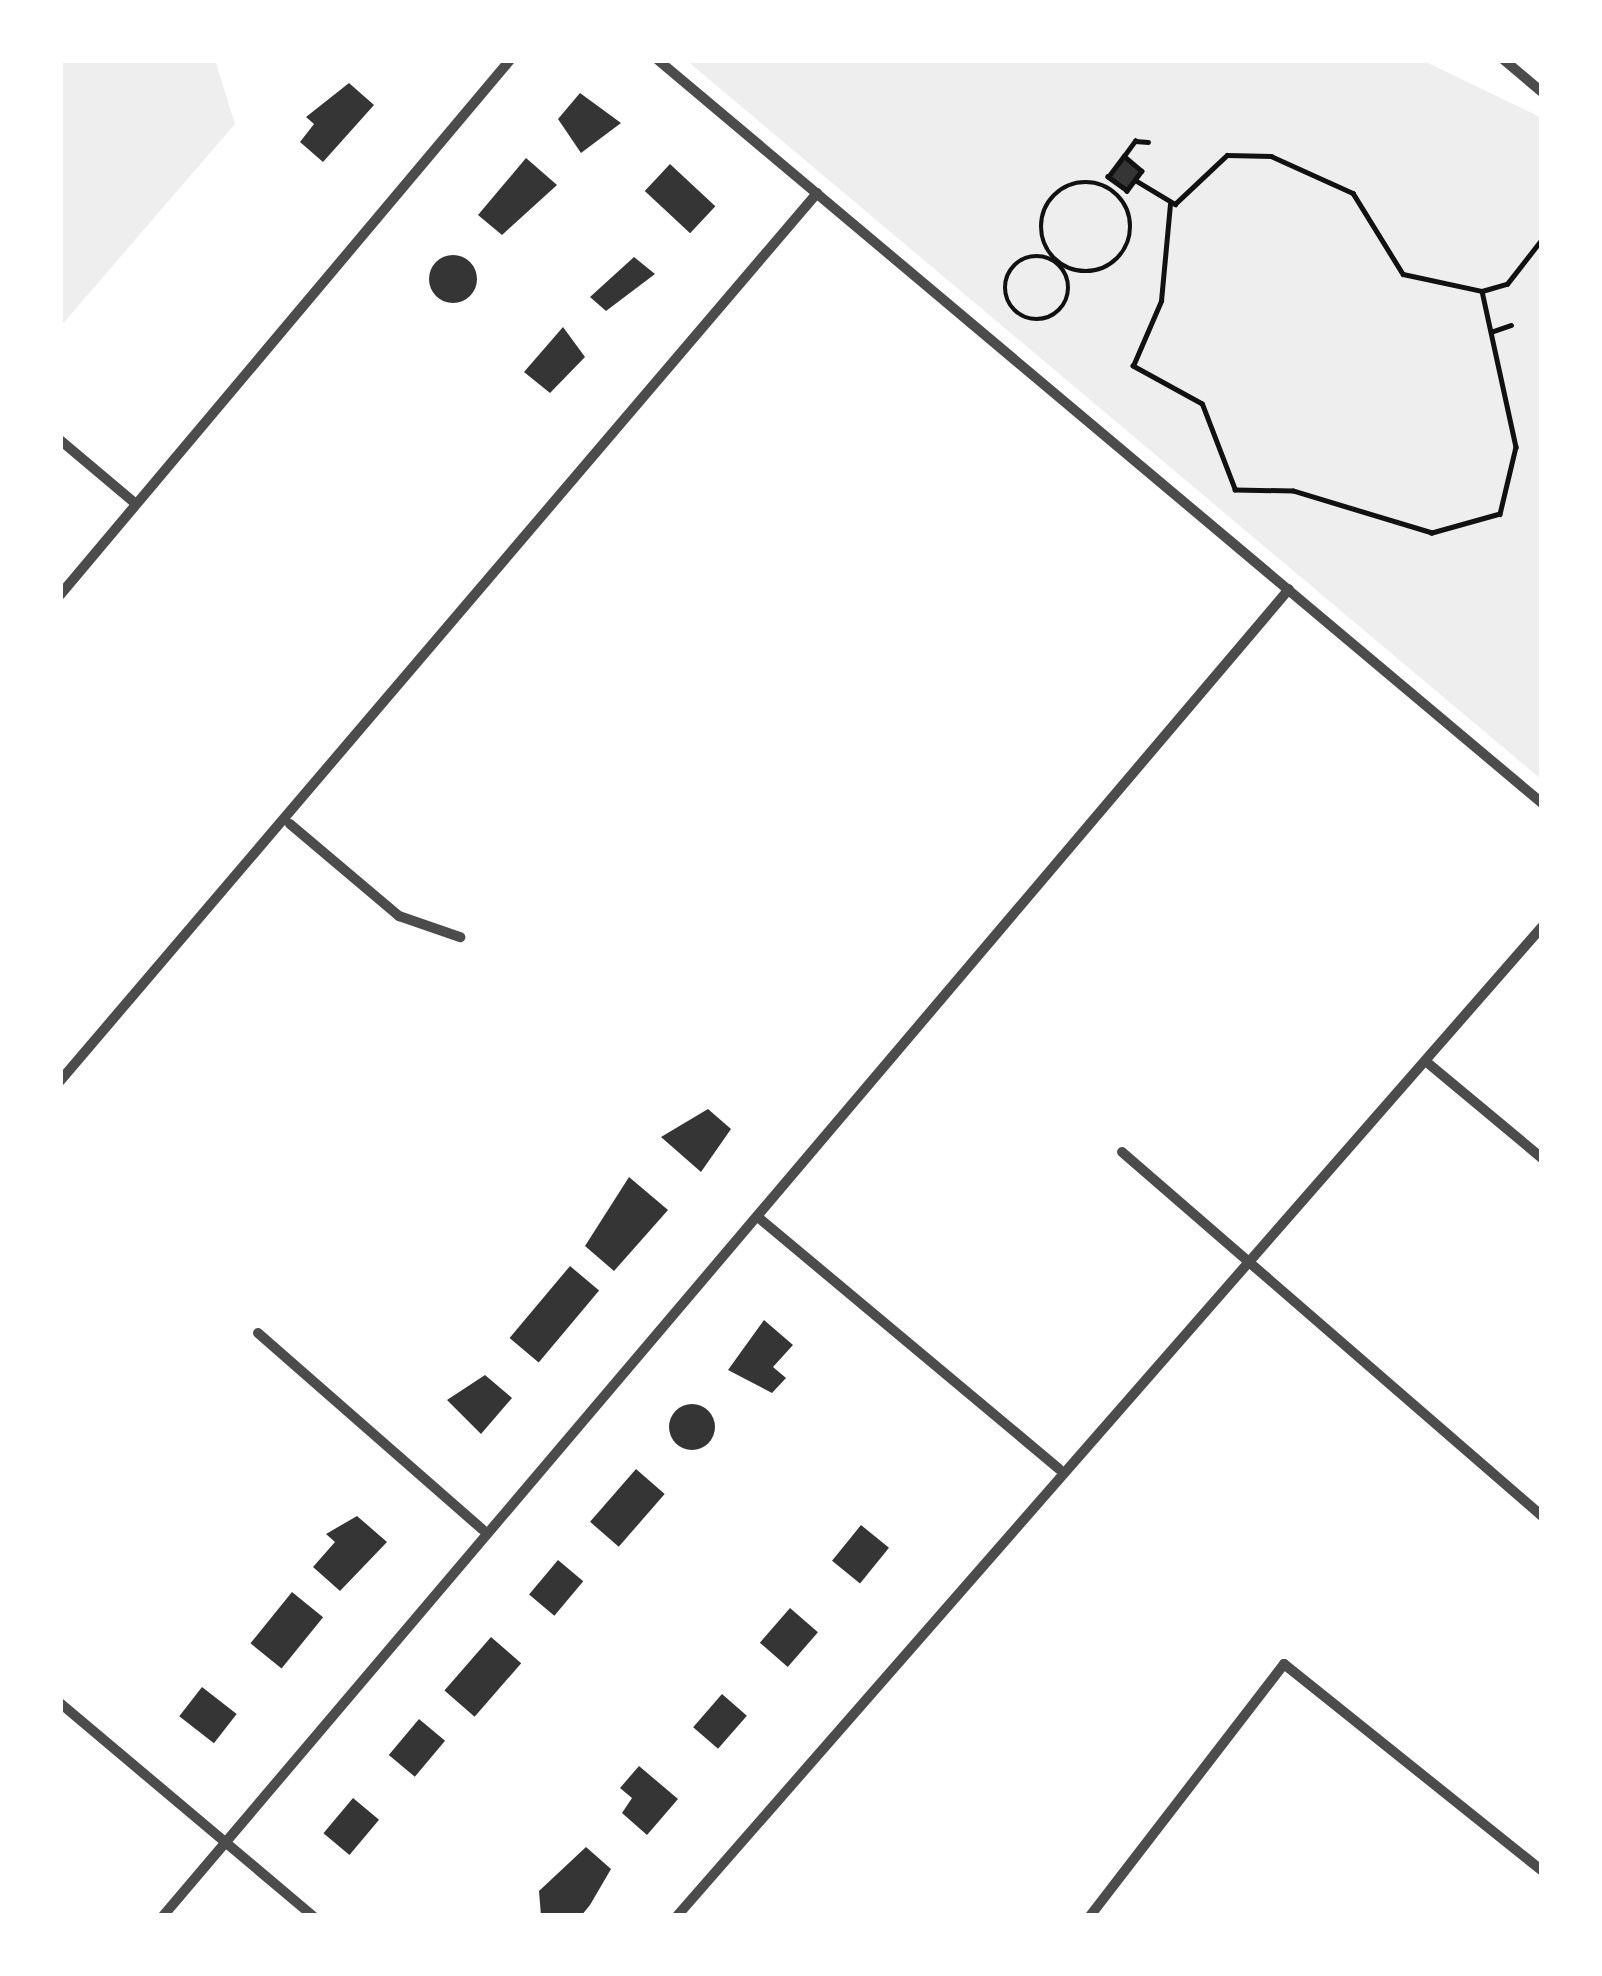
<!DOCTYPE html>
<html>
<head>
<meta charset="utf-8">
<style>
	body { margin:0 }
	#map { position:relative; width:1602px; height:1976px; overflow:hidden; background:#fff; font-family:Jost,sans-serif }
	div>[style] { position:absolute }
	[style*='--x'] { left:calc(var(--x)*1px); top:calc(var(--y)*1px); width:calc(var(--w)*1px); rotate:calc(var(--a)*1deg) }
	.green>* { inset:0; background:#eee }
	.building>* { inset:0; background:#353535; transform-origin:0 0 }
	.round { border-radius:50% }
	.path>* { height:4.5px; margin:-2.25px; padding:0 2.25px; transform-origin:2.25px; border-radius:2.25px; background:#111 }
	.path>.ring { margin:-2.25px; padding:0; box-sizing:content-box; background:none; border:4.5px solid #111; border-radius:50% }
	.minor>* { height:10px; margin:-5px; padding:0 5px; transform-origin:5px; border-radius:5px; background:#4c4c4c }
	span { translate:-50% -50%; white-space:nowrap; text-align:center; line-height:1.15; -webkit-text-stroke:9px #fff; paint-order:stroke }
	.frame { position:absolute; inset:0; border:63px solid #fff; pointer-events:none }
</style>
</head>
<body>
<div id="map">
	<div class="green">
		<div style="clip-path:polygon(60px 60px,215px 60px,235px 124px,60px 327px)"></div>
		<div style="clip-path:polygon(686px 60px,1422px 60px,1542px 118px,1542px 780px)"></div>
	</div>
	<div class="building">
		<div style="clip-path:polygon(349px 83px,374px 105px,323px 162px,300px 142px,314px 124px,306px 117px)"></div>
		<div style="clip-path:polygon(580px 93px,621px 123px,581px 153px,558px 119px)"></div>
		<div style="clip-path:polygon(526px 158px,557px 185px,502px 235px,478px 215px)"></div>
		<div style="left:1124px;top:159px;width:20px;height:23px;rotate:37deg"></div>
		<div style="left:670px;top:164px;width:62px;height:37px;rotate:43deg"></div>
		<div class="round" style="left:429px;top:255px;width:48px;height:48px"></div>
		<div style="clip-path:polygon(634px 257px,655px 274px,606px 311px,590px 297px)"></div>
		<div style="clip-path:polygon(563px 327px,585px 357px,550px 393px,524px 372px)"></div>
		<div style="clip-path:polygon(708px 1109px,731px 1129px,701px 1172px,661px 1137px)"></div>
		<div style="clip-path:polygon(629px 1177px,668px 1210px,614px 1271px,585px 1246px)"></div>
		<div style="left:570px;top:1266px;width:38px;height:94px;rotate:40deg"></div>
		<div style="clip-path:polygon(764px 1320px,793px 1345px,773px 1367px,786px 1378px,772px 1393px,728px 1370px)"></div>
		<div style="clip-path:polygon(485px 1375px,512px 1398px,481px 1434px,447px 1400px)"></div>
		<div class="round" style="left:669px;top:1404px;width:46px;height:46px"></div>
		<div style="left:636px;top:1469px;width:38px;height:70px;rotate:41deg"></div>
		<div style="clip-path:polygon(357px 1516px,387px 1542px,340px 1591px,313px 1567px,335px 1542px,326px 1534px)"></div>
		<div style="left:861px;top:1525px;width:36px;height:46px;rotate:39deg"></div>
		<div style="left:558px;top:1560px;width:33px;height:45px;rotate:40deg"></div>
		<div style="left:292px;top:1592px;width:40px;height:66px;rotate:39deg"></div>
		<div style="left:790px;top:1608px;width:37px;height:46px;rotate:41deg"></div>
		<div style="left:491px;top:1637px;width:40px;height:71px;rotate:41deg"></div>
		<div style="left:202px;top:1687px;width:44px;height:37px;rotate:38deg"></div>
		<div style="left:722px;top:1694px;width:33px;height:44px;rotate:41deg"></div>
		<div style="left:419px;top:1719px;width:34px;height:47px;rotate:40deg"></div>
		<div style="clip-path:polygon(639px 1766px,678px 1799px,647px 1835px,622px 1813px,632px 1798px,620px 1788px)"></div>
		<div style="left:353px;top:1798px;width:34px;height:46px;rotate:40deg"></div>
		<div style="clip-path:polygon(586px 1847px,611px 1869px,590px 1905px,581px 1916px,541px 1916px,539px 1891px)"></div>
	</div>
	<div class="path">
		<div style="--x:1124;--y:156;--w:23;--a:40"></div>
		<div style="--x:1142;--y:171;--w:25;--a:127"></div>
		<div style="--x:1127;--y:191;--w:24;--a:-144"></div>
		<div style="--x:1108;--y:177;--w:26;--a:-53"></div>
		<div style="--x:1124;--y:156;--w:19;--a:-54"></div>
		<div style="--x:1135;--y:141;--w:13;--a:4"></div>
		<div style="--x:1135;--y:180;--w:47;--a:31"></div>
		<div style="--x:1175;--y:204;--w:71;--a:-43.3"></div>
		<div style="--x:1227;--y:155;--w:44;--a:1.3"></div>
		<div style="--x:1271;--y:156;--w:90;--a:24.3"></div>
		<div style="--x:1353;--y:193;--w:95;--a:58.3"></div>
		<div style="--x:1403;--y:274;--w:81;--a:12.1"></div>
		<div style="--x:1482;--y:291;--w:160;--a:77.7"></div>
		<div style="--x:1516;--y:447;--w:69;--a:103.4"></div>
		<div style="--x:1500;--y:514;--w:71;--a:164.4"></div>
		<div style="--x:1432;--y:533;--w:145;--a:-163.2"></div>
		<div style="--x:1293;--y:491;--w:58;--a:-179"></div>
		<div style="--x:1235;--y:490;--w:92;--a:-111"></div>
		<div style="--x:1202;--y:404;--w:79;--a:-151.2"></div>
		<div style="--x:1133;--y:366;--w:71;--a:-66.7"></div>
		<div style="--x:1161;--y:301;--w:97;--a:-84.7"></div>
		<div class="ring" style="left:1041px;top:182px;width:85.5px;height:85.5px"></div>
		<div class="ring" style="left:1005px;top:256px;width:59.5px;height:59.5px"></div>
		<div style="--x:1482;--y:291;--w:26;--a:-16"></div>
		<div style="--x:1507;--y:284;--w:57;--a:-52.1"></div>
		<div style="--x:1491;--y:332;--w:21;--a:-19"></div>
	</div>
	<div class="minor">
		<div style="--x:658;--y:60;--w:1155;--a:40.05"></div>
		<div style="--x:1504;--y:60;--w:50;--a:40.1"></div>
		<div style="--x:60;--y:440;--w:99;--a:40.1"></div>
		<div style="--x:60;--y:595;--w:699;--a:-49.93"></div>
		<div style="--x:290;--y:824;--w:143;--a:40.2"></div>
		<div style="--x:399;--y:916;--w:65;--a:19"></div>
		<div style="--x:1429;--y:1064;--w:147;--a:39.8"></div>
		<div style="--x:60;--y:1081;--w:1167;--a:-49.55"></div>
		<div style="--x:1122;--y:1152;--w:556;--a:40.91"></div>
		<div style="--x:759;--y:1218;--w:391;--a:39.9"></div>
		<div style="--x:258;--y:1333;--w:298;--a:41.2"></div>
		<div style="--x:60;--y:1703;--w:331;--a:40.1"></div>
		<div style="--x:163;--y:1916;--w:1740;--a:-49.68"></div>
		<div style="--x:677;--y:1916;--w:1314;--a:-48.83"></div>
		<div style="--x:1090;--y:1916;--w:318;--a:-52.4"></div>
		<div style="--x:1284;--y:1664;--w:331;--a:38.7"></div>
	</div>
	<div class="frame"></div>
</div>
</body>
</html>
